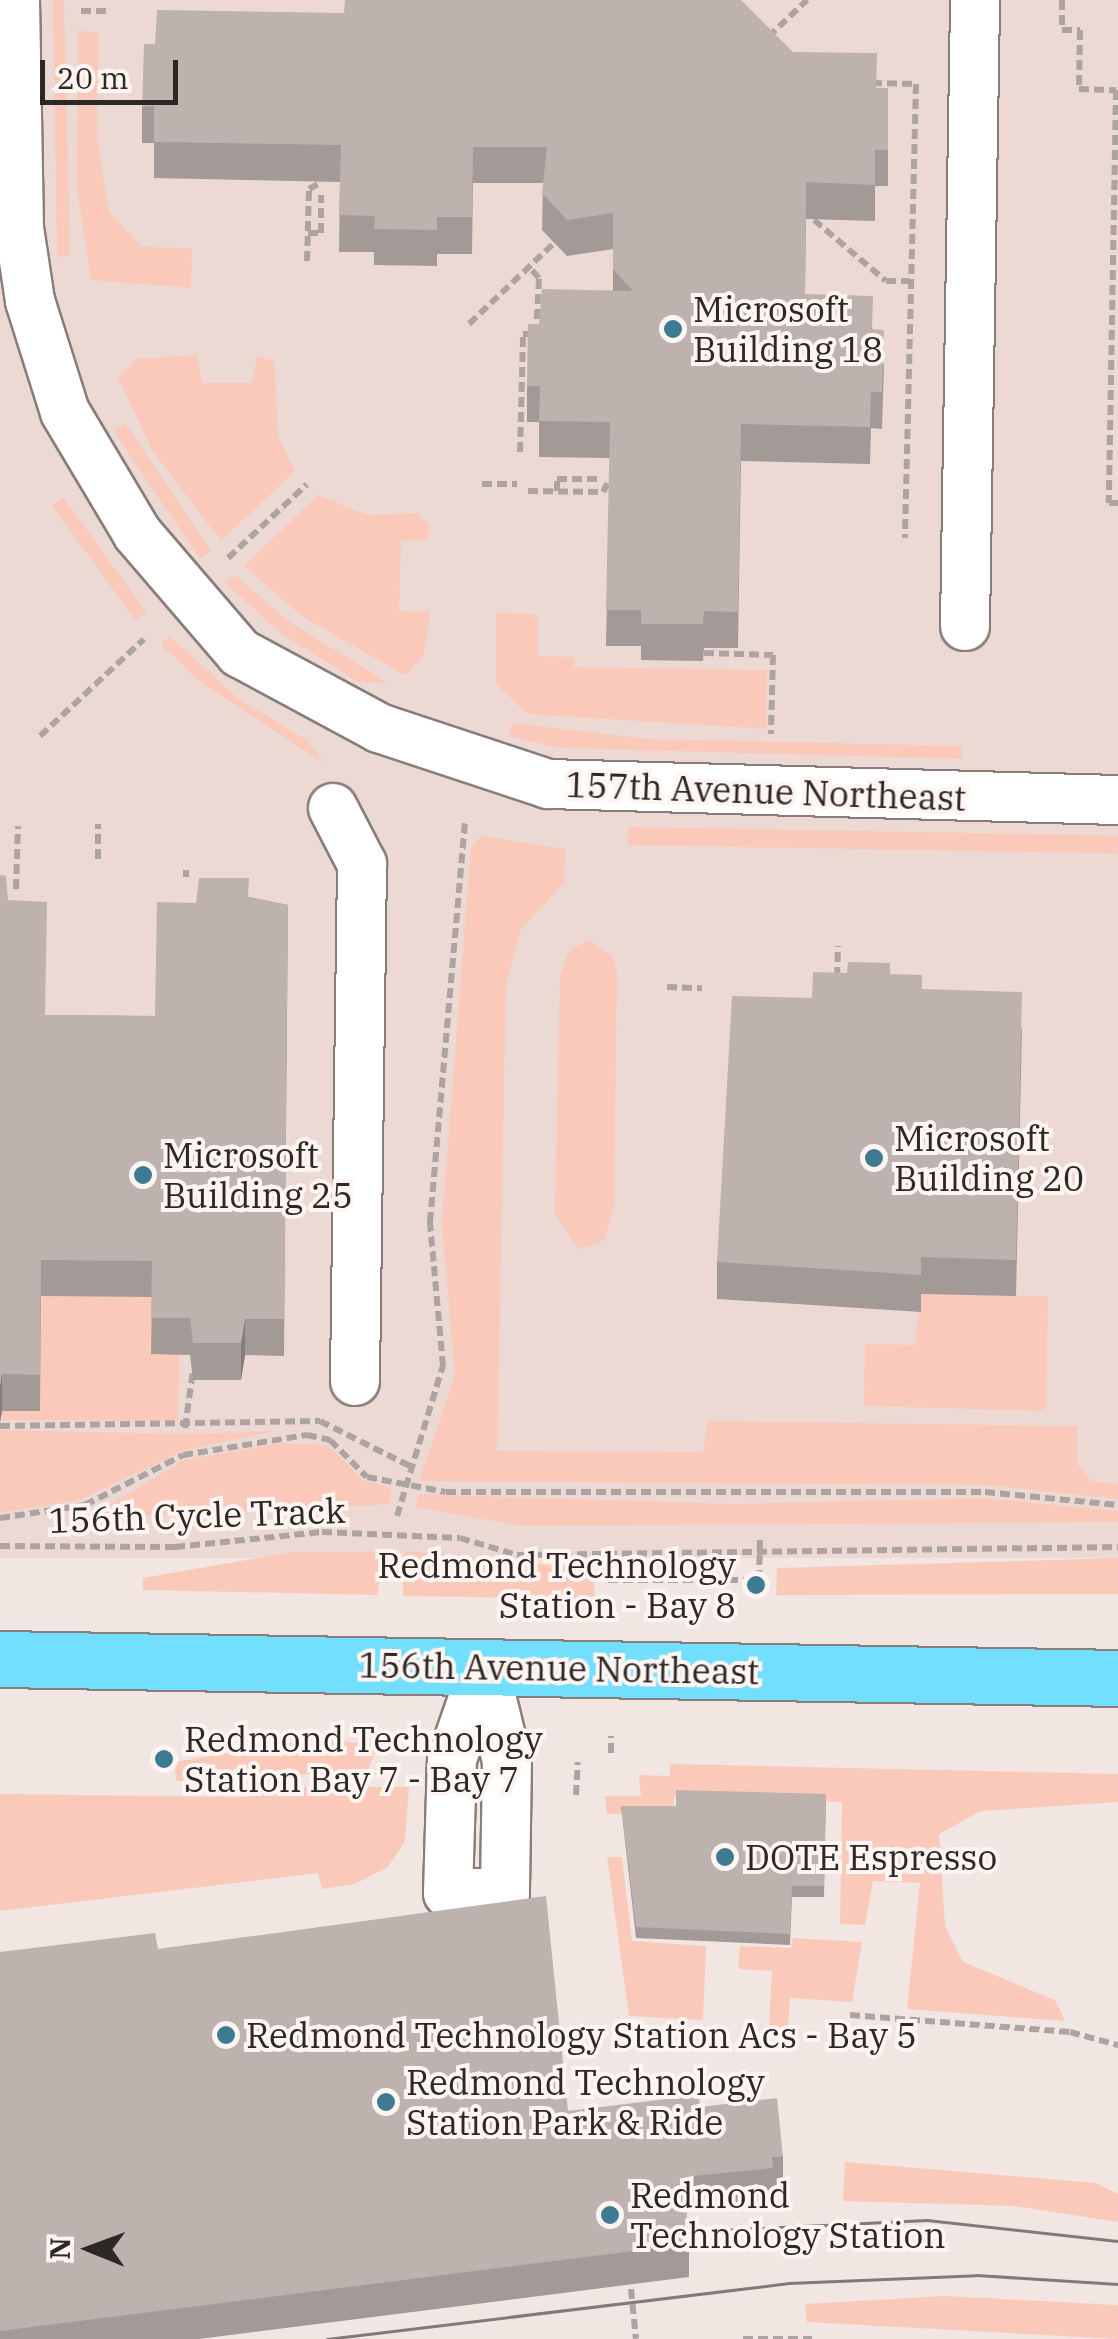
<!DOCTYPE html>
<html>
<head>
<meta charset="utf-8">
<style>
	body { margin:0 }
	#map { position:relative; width:1118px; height:2339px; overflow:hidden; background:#f2e6e2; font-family:"IBM Plex Serif",serif }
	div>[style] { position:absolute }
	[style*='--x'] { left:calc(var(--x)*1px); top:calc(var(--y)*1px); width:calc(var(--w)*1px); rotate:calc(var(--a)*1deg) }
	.built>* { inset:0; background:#edd9d3; transform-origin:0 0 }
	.green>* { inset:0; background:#fac9b9; transform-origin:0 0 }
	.path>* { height:6px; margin-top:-3px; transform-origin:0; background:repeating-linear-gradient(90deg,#ada4a1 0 10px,transparent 0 15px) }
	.roads { filter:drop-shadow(2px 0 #887d7a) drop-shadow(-2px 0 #887d7a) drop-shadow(0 2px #887d7a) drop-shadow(0 -2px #887d7a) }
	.minor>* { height:48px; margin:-24px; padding:0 24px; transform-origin:24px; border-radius:24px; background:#fff }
	.major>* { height:55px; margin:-27.5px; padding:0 27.5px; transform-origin:27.5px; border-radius:27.5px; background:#71dffd }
	.tram>* { height:2.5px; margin:-1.25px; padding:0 1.25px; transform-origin:1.25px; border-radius:1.25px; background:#817a77 }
	.path-bridge>* { height:6px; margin-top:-3px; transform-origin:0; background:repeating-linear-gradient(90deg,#ada4a1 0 10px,transparent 0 15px) }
	.wall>* { inset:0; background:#a39996 }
	.shaded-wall>* { inset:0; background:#847d7a }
	.building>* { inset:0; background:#bdb2ae }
	.dots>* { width:28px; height:28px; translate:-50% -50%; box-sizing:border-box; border:5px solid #fef4f1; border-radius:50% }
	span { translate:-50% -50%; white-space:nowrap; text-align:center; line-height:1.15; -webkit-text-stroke:8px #fef4f1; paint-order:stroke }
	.poi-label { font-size:35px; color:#2c2826 }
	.left { translate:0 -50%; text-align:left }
	.right { translate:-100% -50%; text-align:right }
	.street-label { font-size:35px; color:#2c2826 }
	.north { position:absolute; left:40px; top:2199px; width:100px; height:100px; -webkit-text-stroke:8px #fef4f1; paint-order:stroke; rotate:271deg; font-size:28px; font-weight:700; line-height:40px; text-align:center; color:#2c2826 }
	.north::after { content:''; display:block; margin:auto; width:35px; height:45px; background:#2c2826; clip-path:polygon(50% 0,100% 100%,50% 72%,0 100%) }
	.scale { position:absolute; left:40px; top:60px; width:138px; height:45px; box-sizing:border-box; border:5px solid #2c2826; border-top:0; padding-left:12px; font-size:30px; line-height:35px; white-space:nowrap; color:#2c2826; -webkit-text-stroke:8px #fef4f1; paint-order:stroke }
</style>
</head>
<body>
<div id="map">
	<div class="built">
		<div style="left:0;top:0;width:1118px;height:1558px"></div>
	</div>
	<div class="green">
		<div style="clip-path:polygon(53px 0,64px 0,70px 255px,57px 257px)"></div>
		<div style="clip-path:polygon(78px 31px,98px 32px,97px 138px,109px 212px,142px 247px,192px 248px,191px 288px,91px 280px,77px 188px)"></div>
		<div style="clip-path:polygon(197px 355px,202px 383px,252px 383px,257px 356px,274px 361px,278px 436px,295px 471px,221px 541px,152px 450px,118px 377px,137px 359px)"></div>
		<div style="left:125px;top:423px;width:155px;height:14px;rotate:56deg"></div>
		<div style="clip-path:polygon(318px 495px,368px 515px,417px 513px,430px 527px,426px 540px,401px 541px,399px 611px,430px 612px,424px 654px,406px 676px,303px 617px,244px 566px)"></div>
		<div style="left:63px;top:497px;width:142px;height:14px;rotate:54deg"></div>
		<div style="clip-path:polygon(235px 575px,290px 622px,388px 683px,358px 682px,282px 634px,225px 583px)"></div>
		<div style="clip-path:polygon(496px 613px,538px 614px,538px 656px,574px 657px,574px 667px,767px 670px,766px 729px,527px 714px,496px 684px)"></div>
		<div style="clip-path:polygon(169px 636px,239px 699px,307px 740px,324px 763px,204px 685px,161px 645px)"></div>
		<div style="clip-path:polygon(513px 723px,649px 739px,962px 746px,962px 759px,561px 748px,508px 736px)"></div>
		<div style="left:628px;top:827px;width:490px;height:18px;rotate:1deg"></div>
		<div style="clip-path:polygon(482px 836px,565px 849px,564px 883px,521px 929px,506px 984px,497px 1451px,703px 1452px,708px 1421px,1077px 1426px,1077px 1464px,1091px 1481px,1118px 1484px,1118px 1499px,986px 1485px,419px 1481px,455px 1375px,442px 1222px,471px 848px)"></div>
		<div style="clip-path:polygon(588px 940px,612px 956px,617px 972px,614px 1206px,604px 1240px,579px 1249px,555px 1215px,560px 975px,569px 951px)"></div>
		<div style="clip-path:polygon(921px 1294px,1048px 1296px,1046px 1411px,864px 1406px,865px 1344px,915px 1345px)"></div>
		<div style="clip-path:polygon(41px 1296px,152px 1297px,179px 1355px,178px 1421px,2px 1420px,2px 1406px,40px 1411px)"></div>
		<div style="clip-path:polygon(0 1430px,185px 1434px,275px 1431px,185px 1450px,80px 1500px,0 1513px)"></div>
		<div style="clip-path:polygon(281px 1443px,328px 1445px,364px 1481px,392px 1487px,389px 1504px,86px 1519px,184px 1460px)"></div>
		<div style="clip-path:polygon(419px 1494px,732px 1504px,984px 1498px,1118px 1511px,1118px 1522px,521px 1526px,416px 1507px)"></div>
		<div style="clip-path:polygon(404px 1551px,595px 1569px,594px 1599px,403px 1596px)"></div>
		<div style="clip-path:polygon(292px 1552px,381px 1552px,378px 1595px,143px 1590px,143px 1578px)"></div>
		<div style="clip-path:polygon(1118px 1558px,1118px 1594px,776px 1595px,777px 1568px)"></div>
		<div style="clip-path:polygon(317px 1738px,374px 1745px,374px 1756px,367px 1771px,176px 1781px,175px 1762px)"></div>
		<div style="clip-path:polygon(670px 1764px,1118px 1774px,1118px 1802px,981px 1811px,939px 1834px,945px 1926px,963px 1962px,1055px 2000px,1065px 2021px,907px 2009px,920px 1883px,873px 1881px,865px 1925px,840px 1924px,842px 1802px,674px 1797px,672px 1813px,607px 1814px,605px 1796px,641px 1796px,639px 1775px,670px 1776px)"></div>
		<div style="clip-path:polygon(287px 1787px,409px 1787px,405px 1841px,388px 1867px,355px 1884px,322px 1889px,318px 1873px,0 1911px,0 1794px,245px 1797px)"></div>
		<div style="clip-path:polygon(607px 1857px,622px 1857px,632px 1941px,706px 1946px,703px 2020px,629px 2016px)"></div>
		<div style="clip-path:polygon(793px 1938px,862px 1942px,852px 2002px,790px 1998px,788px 2027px,769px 2027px,772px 1971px,738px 1969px,740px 1946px,791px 1948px)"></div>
		<div style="clip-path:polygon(845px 2162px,1096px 2183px,1118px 2194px,1118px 2222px,1015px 2206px,843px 2201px)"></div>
		<div style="clip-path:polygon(945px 2296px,1118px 2305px,1118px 2339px,807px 2322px,805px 2304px)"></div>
	</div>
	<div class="path">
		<div style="--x:1062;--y:0;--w:30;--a:90"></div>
		<div style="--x:1062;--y:30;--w:18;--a:0"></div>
		<div style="--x:1080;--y:30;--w:59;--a:91"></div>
		<div style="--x:1079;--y:89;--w:37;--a:2"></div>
		<div style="--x:1116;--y:90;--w:413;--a:91"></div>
		<div style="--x:1109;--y:503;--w:9;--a:0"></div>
		<div style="--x:81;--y:11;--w:26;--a:0"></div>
		<div style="--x:872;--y:83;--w:44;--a:1.3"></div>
		<div style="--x:916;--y:84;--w:454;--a:91.4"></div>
		<div style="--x:814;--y:220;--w:94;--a:40.3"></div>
		<div style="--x:886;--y:281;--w:24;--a:0"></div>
		<div style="--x:308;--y:233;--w:13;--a:0"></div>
		<div style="--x:321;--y:233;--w:38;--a:-90"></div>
		<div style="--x:307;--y:261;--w:72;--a:-88.4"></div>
		<div style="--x:309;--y:189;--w:15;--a:-28"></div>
		<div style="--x:469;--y:324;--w:117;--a:-43.6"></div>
		<div style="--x:520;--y:452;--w:118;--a:-88.5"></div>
		<div style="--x:523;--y:334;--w:13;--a:0"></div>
		<div style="--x:536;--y:334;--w:56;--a:-86.9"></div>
		<div style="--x:539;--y:278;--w:15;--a:-132"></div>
		<div style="--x:482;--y:484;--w:35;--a:0"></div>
		<div style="--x:528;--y:491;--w:75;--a:0.8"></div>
		<div style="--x:603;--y:492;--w:15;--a:-62"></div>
		<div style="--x:557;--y:491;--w:12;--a:-90"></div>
		<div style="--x:557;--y:479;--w:40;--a:0"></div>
		<div style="--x:228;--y:558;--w:108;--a:-43.1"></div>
		<div style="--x:704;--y:653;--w:69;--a:1.7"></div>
		<div style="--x:773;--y:655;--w:79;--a:91.5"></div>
		<div style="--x:40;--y:736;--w:142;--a:-43"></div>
		<div style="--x:98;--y:859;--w:35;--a:-90"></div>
		<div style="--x:186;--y:877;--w:7;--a:-90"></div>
		<div style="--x:16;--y:889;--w:63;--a:-88.2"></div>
		<div style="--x:837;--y:977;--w:31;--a:-88"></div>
		<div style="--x:667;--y:987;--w:35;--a:2"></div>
		<div style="--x:0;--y:1426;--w:320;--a:-0.9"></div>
		<div style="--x:320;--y:1421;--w:101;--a:26.6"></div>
		<div style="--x:185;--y:1428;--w:59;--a:-82.1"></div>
		<div style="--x:397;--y:1516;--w:157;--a:-73"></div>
		<div style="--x:443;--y:1366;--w:145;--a:-95.2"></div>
		<div style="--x:430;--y:1222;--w:402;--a:-85"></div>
		<div style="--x:0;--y:1518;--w:86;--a:-8.7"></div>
		<div style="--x:85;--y:1505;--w:110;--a:-27"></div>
		<div style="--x:183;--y:1455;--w:126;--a:-9.2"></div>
		<div style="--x:307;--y:1435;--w:24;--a:12"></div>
		<div style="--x:330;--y:1440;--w:52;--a:45"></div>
		<div style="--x:367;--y:1477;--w:80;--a:10.8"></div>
		<div style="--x:446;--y:1492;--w:539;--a:0"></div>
		<div style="--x:985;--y:1492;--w:134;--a:5.6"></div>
		<div style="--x:0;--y:1546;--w:175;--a:0.3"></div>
		<div style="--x:175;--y:1547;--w:148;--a:-5.8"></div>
		<div style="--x:322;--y:1532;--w:138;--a:2.5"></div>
		<div style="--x:460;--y:1538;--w:59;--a:16.6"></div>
		<div style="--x:517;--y:1555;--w:601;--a:-0.76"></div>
		<div style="--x:608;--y:1580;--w:151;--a:0"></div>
		<div style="--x:759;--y:1580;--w:45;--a:-88.7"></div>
		<div style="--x:611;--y:1753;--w:17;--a:-90"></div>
		<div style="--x:576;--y:1795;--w:33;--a:-87"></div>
		<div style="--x:850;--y:2015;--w:221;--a:4.4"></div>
		<div style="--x:1070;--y:2032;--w:50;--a:15.2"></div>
		<div style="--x:743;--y:2339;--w:69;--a:0"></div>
	</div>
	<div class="roads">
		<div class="minor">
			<div style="--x:15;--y:0;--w:228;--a:89"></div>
			<div style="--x:19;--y:228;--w:74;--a:81.4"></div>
			<div style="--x:30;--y:301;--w:116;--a:72.5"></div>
			<div style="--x:65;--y:412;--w:141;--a:59.2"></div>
			<div style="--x:137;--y:533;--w:158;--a:49.4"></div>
			<div style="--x:240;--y:653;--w:158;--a:28.3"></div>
			<div style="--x:379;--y:728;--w:178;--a:18.3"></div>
			<div style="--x:548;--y:784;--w:570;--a:1.61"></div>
			<div style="--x:965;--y:626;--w:626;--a:-89.08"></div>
			<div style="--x:333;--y:808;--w:63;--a:62.6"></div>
			<div style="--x:362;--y:864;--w:517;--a:90.78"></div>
			<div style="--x:484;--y:1667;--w:97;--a:76.3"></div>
			<div style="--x:507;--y:1761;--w:132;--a:90.9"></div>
			<div style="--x:505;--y:1893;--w:57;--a:180"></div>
			<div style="--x:448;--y:1893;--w:134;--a:-88.3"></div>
			<div style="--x:452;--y:1759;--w:97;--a:-70.8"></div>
		</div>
		<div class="major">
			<div style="--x:0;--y:1659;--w:1118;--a:0.97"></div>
		</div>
	</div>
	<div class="tram">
		<div style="--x:660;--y:2233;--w:267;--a:-2.8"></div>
		<div style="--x:927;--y:2220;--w:192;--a:6.3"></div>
		<div style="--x:327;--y:2339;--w:465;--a:-6.9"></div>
		<div style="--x:789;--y:2283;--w:187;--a:-2.4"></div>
		<div style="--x:976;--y:2275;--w:142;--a:3.6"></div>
	</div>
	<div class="path-bridge">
		<div style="--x:768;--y:37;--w:54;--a:-43.5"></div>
		<div style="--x:631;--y:2289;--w:50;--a:84.3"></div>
	</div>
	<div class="wall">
		<div style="clip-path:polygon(344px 13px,793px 52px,877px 88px,888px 88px,888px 186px,875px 186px,875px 221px,806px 219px,805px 294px,873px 329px,884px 366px,882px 429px,871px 428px,870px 464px,741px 461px,738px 648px,704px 648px,703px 661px,641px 660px,641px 646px,606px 646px,610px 458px,539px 457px,539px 422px,527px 422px,527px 386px,539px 324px,613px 290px,613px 249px,567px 256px,542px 230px,543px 183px,473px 183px,472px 254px,437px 254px,437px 266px,374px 265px,374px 252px,339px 252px,340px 182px,154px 178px,154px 143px,142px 143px,142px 107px,155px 44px)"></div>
		<div style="clip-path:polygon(249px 897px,288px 905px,284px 1356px,245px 1355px,241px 1380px,193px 1380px,190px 1355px,151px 1354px,152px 1297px,41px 1296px,40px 1411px,2px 1411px,0 1422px,8px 900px,45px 1015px,155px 1016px,196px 903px)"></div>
		<div style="clip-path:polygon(890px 974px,922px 989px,1022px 1029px,1016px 1296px,921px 1294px,921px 1312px,717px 1299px,717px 1262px)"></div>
		<div style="clip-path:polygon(826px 1794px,824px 1897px,792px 1897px,790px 1945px,636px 1938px,621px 1806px,676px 1806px)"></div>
		<div style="clip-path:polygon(158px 1949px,568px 2111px,700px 2107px,783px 2157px,783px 2190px,773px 2191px,773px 2201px,686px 2210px,689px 2244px,689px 2277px,199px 2339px,0 2339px,0 1952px)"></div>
	</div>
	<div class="shaded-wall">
		<div style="clip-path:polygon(245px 1319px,245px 1355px,241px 1380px,241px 1343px)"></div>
		<div style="clip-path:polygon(2px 1374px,2px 1411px,0 1422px,0 1385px)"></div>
	</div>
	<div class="building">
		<div style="clip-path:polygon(345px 0,741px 0,793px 52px,877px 53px,876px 88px,888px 88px,888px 150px,875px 150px,875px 185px,806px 182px,805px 294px,873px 296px,872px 329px,884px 330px,882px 392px,871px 392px,870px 427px,741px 424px,738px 612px,704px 611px,703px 624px,641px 624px,641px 610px,606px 610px,610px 422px,539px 421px,540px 386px,527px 386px,528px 324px,539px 324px,542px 289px,633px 291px,613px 269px,613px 213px,567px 220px,542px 193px,547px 147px,473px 147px,472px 217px,437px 217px,437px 230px,374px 229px,375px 216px,339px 215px,341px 145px,154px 142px,154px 106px,142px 107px,144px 44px,155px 44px,157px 10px,344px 13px)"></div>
		<div style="clip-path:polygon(0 875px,6px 876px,8px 900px,47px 902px,45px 1015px,155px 1016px,157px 902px,196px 903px,199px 878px,249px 878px,248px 897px,288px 905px,284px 1319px,245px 1319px,241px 1343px,193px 1343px,190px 1318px,151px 1318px,152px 1261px,41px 1260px,40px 1375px,2px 1374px,0 1385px)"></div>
		<div style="clip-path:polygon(848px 962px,890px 963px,890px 974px,922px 975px,922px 989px,1022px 992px,1016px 1260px,921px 1257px,921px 1275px,717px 1262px,732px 996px,812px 998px,813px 972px,847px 973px)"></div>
		<div style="clip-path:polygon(676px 1790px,826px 1794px,824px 1886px,792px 1886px,790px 1934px,636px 1927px,621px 1806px,676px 1806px)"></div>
		<div style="clip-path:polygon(546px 1896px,568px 2111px,699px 2095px,700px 2107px,777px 2098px,783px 2157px,772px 2157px,773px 2168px,683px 2177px,689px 2244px,0 2331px,0 1952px,155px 1933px,158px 1949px)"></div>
	</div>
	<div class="dots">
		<div style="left:673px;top:329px;background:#3e7b92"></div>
		<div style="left:874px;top:1158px;background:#3e7b92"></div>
		<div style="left:143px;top:1175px;background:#3e7b92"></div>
		<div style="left:756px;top:1585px;background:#3e7b92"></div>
		<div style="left:164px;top:1759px;background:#3e7b92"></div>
		<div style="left:725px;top:1857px;background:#3e7b92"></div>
		<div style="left:226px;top:2035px;background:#3e7b92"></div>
		<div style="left:386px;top:2102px;background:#3e7b92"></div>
		<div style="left:610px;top:2215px;background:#3e7b92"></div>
	</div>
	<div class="poi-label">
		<span class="left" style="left:693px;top:329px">Microsoft<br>Building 18</span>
		<span class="left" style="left:894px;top:1158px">Microsoft<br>Building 20</span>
		<span class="left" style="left:163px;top:1175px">Microsoft<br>Building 25</span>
		<span class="right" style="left:736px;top:1585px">Redmond Technology<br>Station - Bay 8</span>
		<span class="left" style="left:184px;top:1759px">Redmond Technology<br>Station Bay 7 - Bay 7</span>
		<span class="left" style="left:745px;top:1857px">DOTE Espresso</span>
		<span class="left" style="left:246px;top:2035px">Redmond Technology Station Acs - Bay 5</span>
		<span class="left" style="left:406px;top:2102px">Redmond Technology<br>Station Park &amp; Ride</span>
		<span class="left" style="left:630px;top:2215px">Redmond<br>Technology Station</span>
	</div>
	<div class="street-label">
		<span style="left:766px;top:791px;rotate:2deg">157th Avenue Northeast</span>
		<span style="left:197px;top:1515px;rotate:-2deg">156th Cycle Track</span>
		<span style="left:559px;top:1668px;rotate:1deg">156th Avenue Northeast</span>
	</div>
	<div class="north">N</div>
	<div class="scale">20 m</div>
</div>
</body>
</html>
